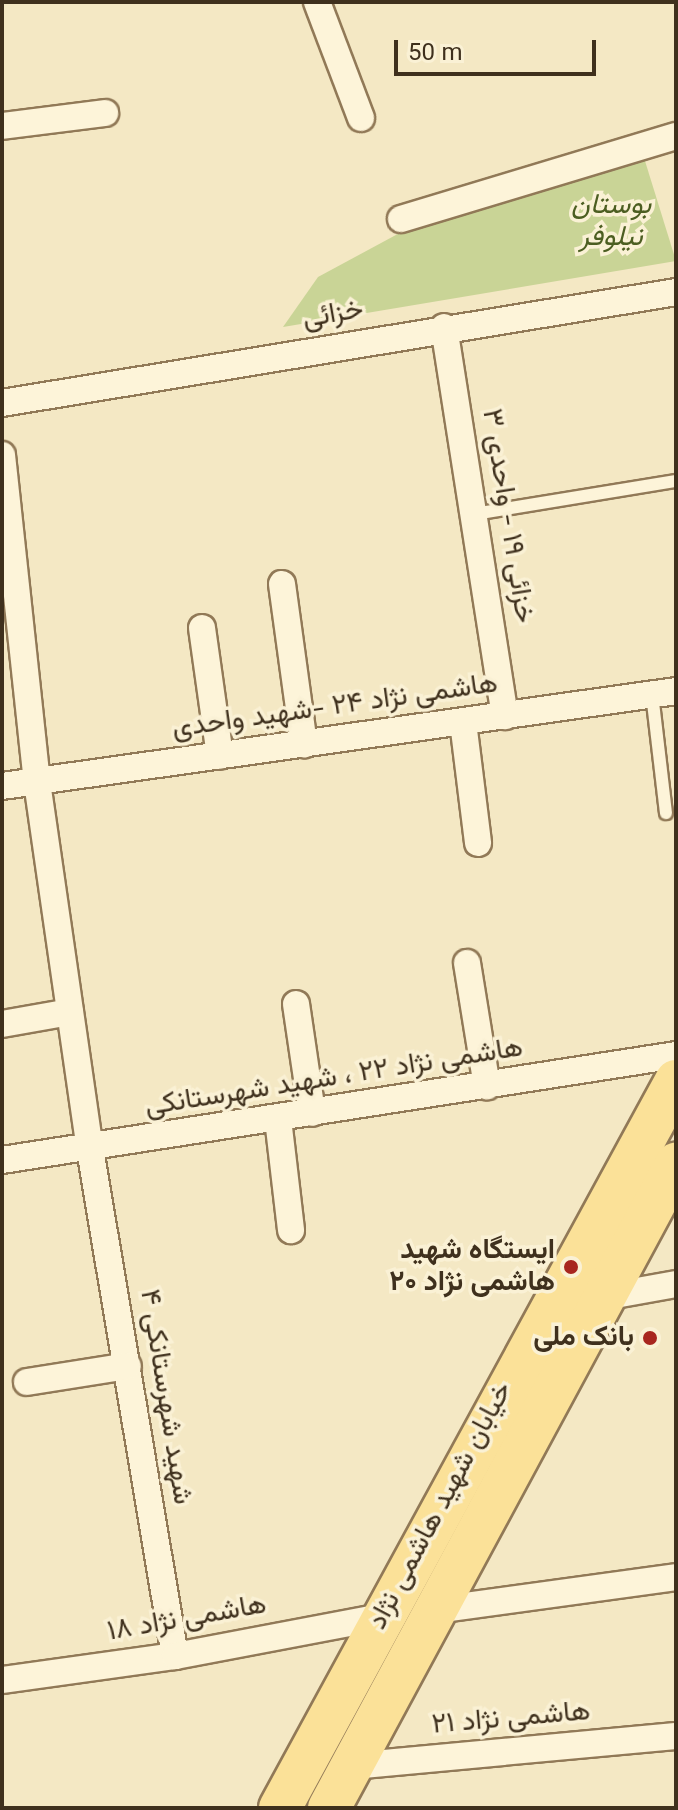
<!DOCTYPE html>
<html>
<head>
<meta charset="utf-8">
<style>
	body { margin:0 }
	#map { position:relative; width:678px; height:1810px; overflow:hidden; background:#f4e8c4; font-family:Georgia,Vazirmatn,serif }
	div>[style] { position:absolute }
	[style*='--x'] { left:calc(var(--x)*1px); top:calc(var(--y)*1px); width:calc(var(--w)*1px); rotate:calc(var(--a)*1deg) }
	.green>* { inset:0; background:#c9d496 }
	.roads { filter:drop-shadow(2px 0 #917957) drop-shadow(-2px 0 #917957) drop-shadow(0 2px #917957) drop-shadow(0 -2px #917957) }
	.service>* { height:12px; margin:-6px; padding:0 6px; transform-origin:6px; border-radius:6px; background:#fdf4d9 }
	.minor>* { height:26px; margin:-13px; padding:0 13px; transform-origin:13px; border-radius:13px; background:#fdf4d9 }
	.primary>* { height:42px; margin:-21px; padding:0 21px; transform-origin:21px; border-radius:21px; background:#fbe198 }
	.dots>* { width:22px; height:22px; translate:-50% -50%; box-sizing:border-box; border:4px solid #faf1d5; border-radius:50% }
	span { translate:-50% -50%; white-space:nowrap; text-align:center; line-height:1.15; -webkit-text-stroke:7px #faf1d5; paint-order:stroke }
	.park-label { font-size:28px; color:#4c5e21; font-style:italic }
	.street-label { font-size:28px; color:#3f301d }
	.poi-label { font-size:28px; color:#3f301d; font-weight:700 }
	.right { translate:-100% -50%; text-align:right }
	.frame { position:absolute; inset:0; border:4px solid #3f301d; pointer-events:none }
	.scale { position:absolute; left:394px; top:40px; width:202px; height:36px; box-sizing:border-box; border:4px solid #3f301d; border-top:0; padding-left:10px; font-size:24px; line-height:28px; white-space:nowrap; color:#3f301d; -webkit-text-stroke:6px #faf1d5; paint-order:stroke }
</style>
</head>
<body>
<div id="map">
	<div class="green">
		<div style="clip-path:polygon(645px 161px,676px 261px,283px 327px,318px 277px,407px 229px)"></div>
	</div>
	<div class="roads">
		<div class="service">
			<div style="--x:474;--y:514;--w:205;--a:-9.3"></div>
			<div style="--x:652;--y:694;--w:120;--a:83.3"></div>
		</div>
		<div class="minor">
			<div style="--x:317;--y:2;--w:124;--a:69.2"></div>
			<div style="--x:2;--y:126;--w:104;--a:-7.2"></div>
			<div style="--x:401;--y:219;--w:287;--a:-16.8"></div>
			<div style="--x:444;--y:327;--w:394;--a:81.1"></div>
			<div style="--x:2;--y:403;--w:683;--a:-9.35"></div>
			<div style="--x:2;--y:455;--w:329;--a:83.9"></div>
			<div style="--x:37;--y:782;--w:371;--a:81.8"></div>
			<div style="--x:90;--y:1149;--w:514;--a:80.48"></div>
			<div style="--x:282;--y:584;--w:162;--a:82.2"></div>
			<div style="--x:202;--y:628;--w:129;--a:82"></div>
			<div style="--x:463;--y:722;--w:122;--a:82.9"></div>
			<div style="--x:2;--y:786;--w:681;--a:-8.02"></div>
			<div style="--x:467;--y:963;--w:125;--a:80.8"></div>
			<div style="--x:296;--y:1004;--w:110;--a:81.6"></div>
			<div style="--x:2;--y:1024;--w:69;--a:-10"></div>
			<div style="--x:278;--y:1119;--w:112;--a:83.3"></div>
			<div style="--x:2;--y:1160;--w:682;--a:-8.85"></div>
			<div style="--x:604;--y:1297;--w:73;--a:-10.2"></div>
			<div style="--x:27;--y:1382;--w:102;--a:-9"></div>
			<div style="--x:435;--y:1610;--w:243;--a:-7.8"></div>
			<div style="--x:2;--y:1680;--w:175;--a:-7.9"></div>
			<div style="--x:175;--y:1656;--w:210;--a:-10.7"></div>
			<div style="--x:352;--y:1766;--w:325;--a:-5.3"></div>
		</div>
		<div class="primary">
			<div style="--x:280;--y:1808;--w:828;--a:-61.42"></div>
			<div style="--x:329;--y:1808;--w:732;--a:-61.68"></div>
		</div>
	</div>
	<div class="dots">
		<div style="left:571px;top:1267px;background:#a8261f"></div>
		<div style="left:650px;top:1338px;background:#a8261f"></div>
	</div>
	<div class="park-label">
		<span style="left:611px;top:222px">بوستان<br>نیلوفر</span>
	</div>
	<div class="street-label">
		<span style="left:333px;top:315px;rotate:-10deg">خزائی</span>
		<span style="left:507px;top:516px;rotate:81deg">خزائی ۱۹ - واحدی ۳</span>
		<span style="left:335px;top:707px;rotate:-8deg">هاشمی نژاد ۲۴ -شهید واحدی</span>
		<span style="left:334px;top:1078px;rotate:-9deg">هاشمی نژاد ۲۲ ، شهید شهرستانکی</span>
		<span style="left:165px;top:1397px;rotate:81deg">شهید شهرستانکی ۴</span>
		<span style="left:441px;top:1506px;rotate:-62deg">خیابان شهید هاشمی نژاد</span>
		<span style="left:187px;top:1619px;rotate:-10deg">هاشمی نژاد ۱۸</span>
		<span style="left:511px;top:1719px;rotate:-5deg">هاشمی نژاد ۲۱</span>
	</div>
	<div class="poi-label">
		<span class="right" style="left:555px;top:1267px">ایستگاه شهید<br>هاشمی نژاد ۲۰</span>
		<span class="right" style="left:634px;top:1338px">بانک ملی</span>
	</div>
	<div class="frame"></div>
	<div class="scale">50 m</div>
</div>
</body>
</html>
